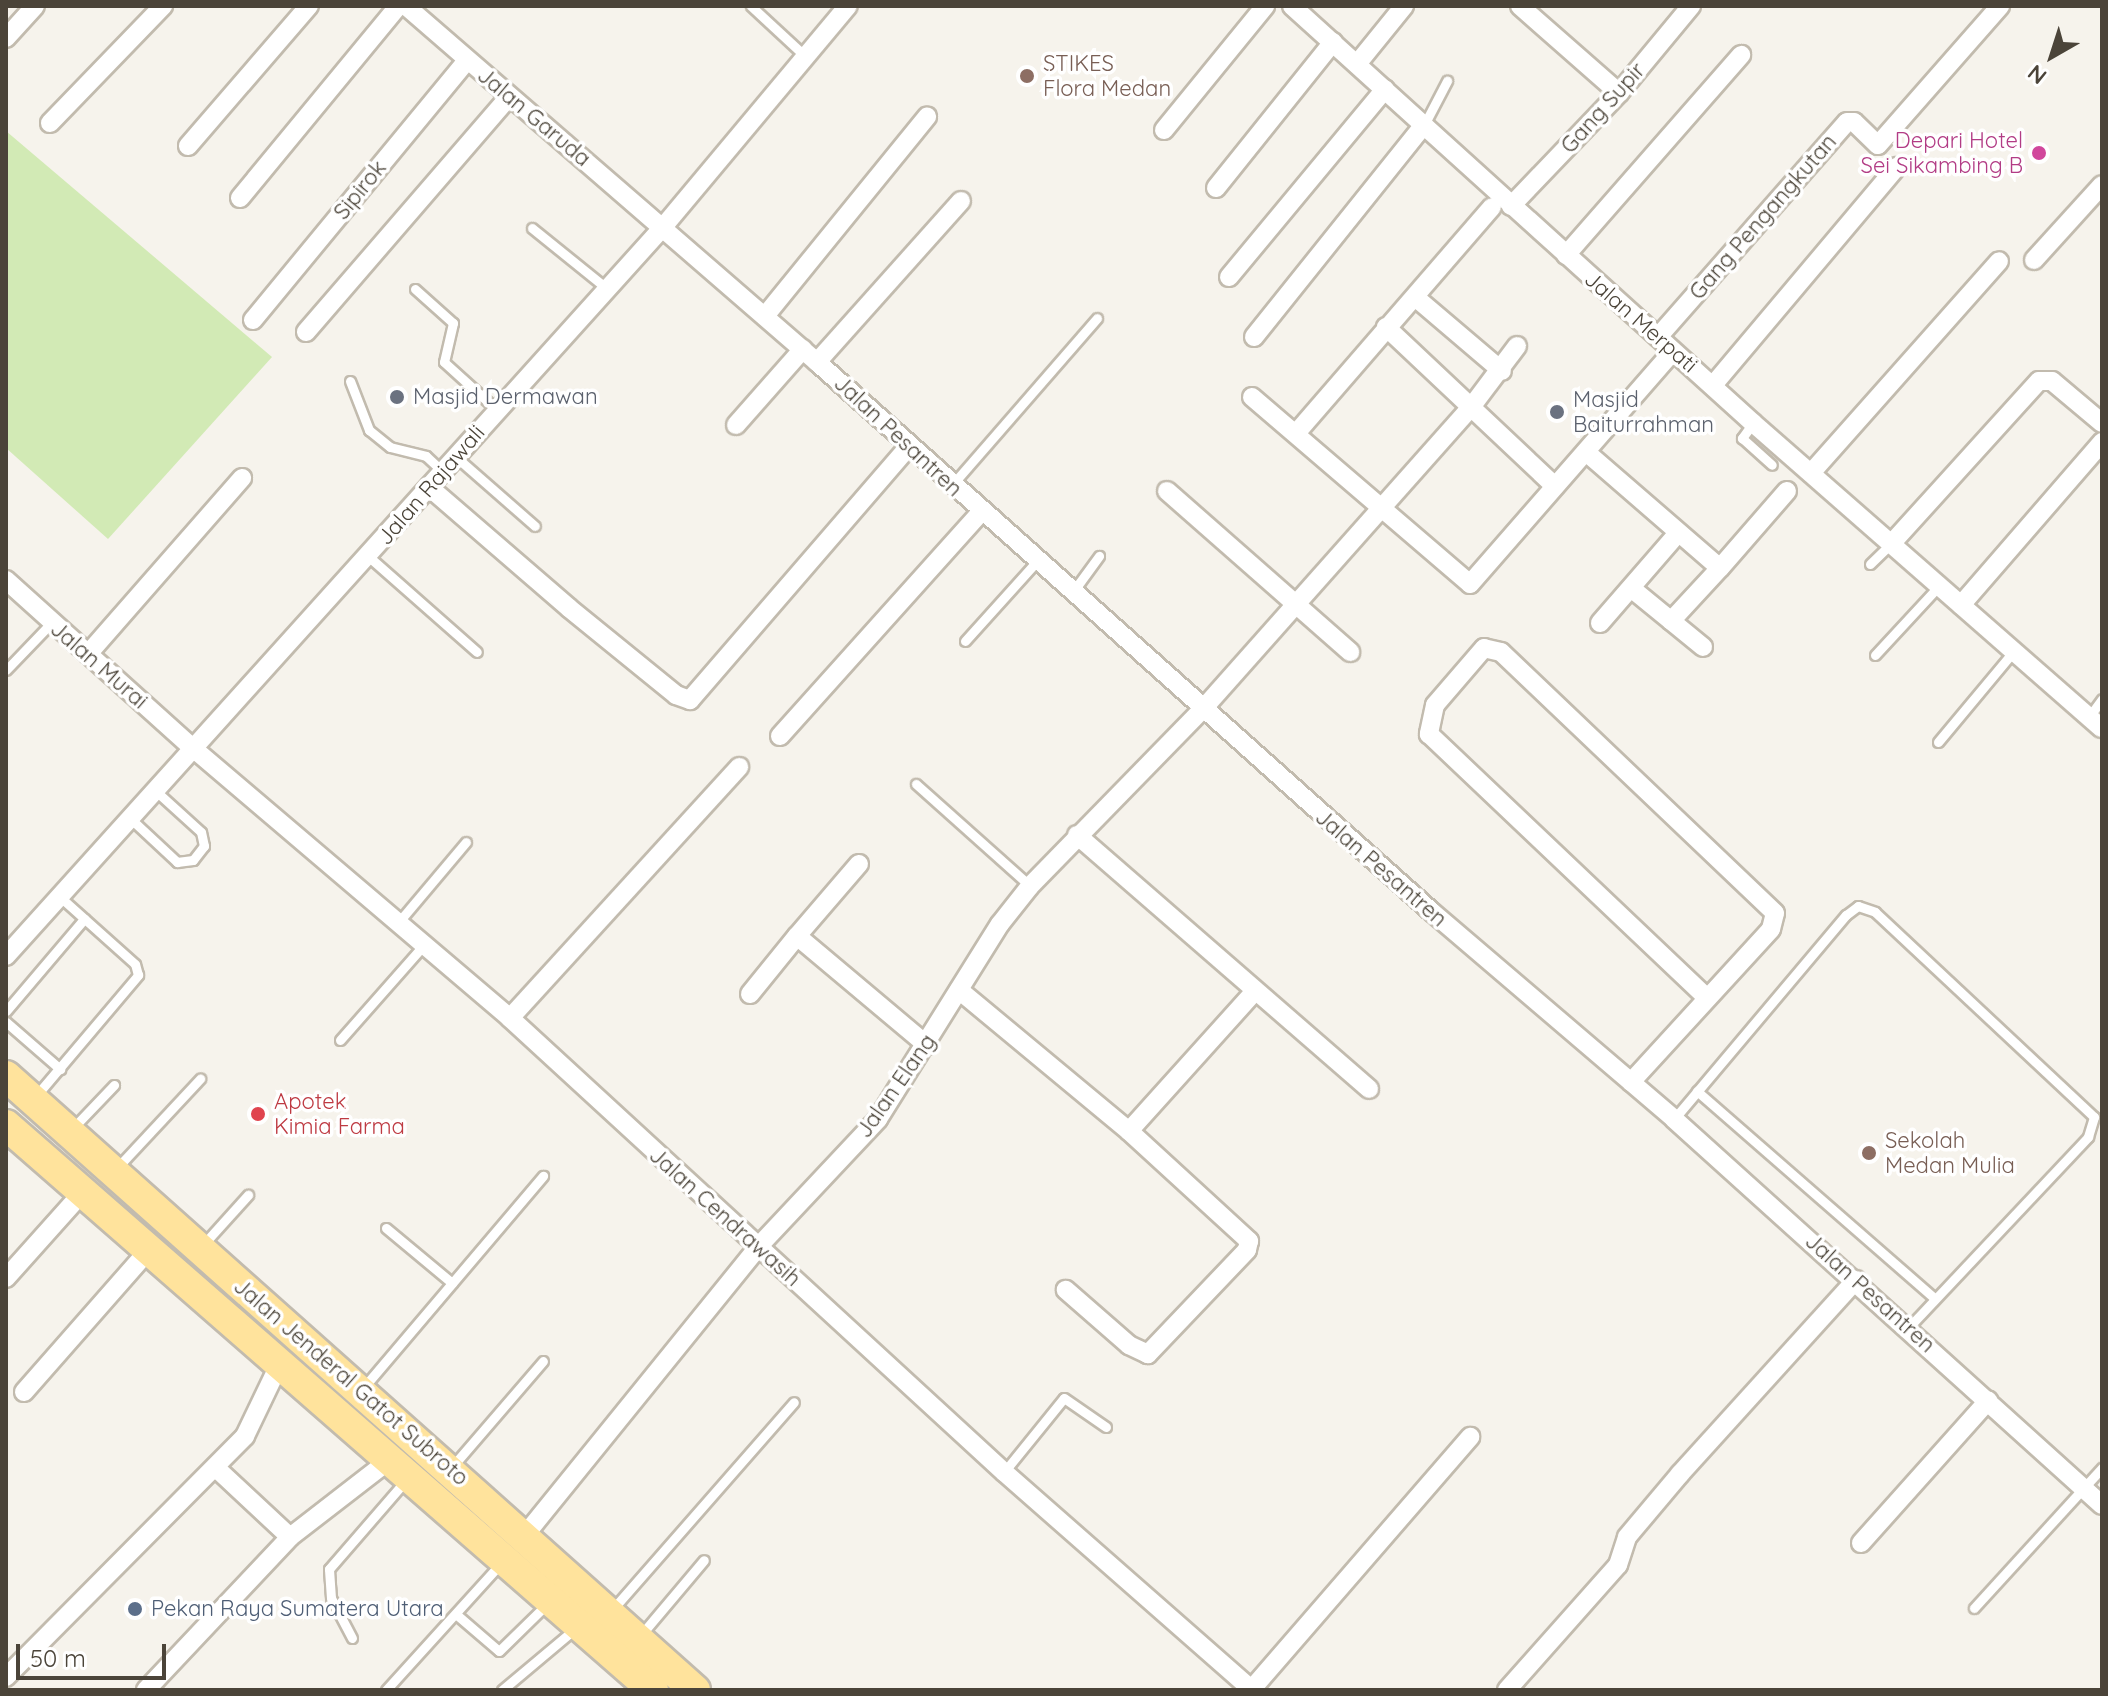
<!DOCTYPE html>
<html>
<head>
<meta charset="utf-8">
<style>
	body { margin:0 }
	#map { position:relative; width:2108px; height:1696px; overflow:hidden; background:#f6f3ec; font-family:Quicksand,sans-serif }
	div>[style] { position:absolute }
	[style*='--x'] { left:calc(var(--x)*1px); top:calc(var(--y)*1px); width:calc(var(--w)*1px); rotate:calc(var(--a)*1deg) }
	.green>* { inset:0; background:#d2eab5 }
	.roads { filter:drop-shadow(2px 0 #c2bbae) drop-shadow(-2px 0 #c2bbae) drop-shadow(0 2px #c2bbae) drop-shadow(0 -2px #c2bbae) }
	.service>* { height:9px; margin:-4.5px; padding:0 4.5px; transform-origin:4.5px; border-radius:4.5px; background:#fff }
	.minor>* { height:18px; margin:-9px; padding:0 9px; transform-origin:9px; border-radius:9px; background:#fff }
	.primary>* { height:30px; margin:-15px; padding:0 15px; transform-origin:15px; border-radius:15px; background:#ffe39c }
	.dots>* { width:22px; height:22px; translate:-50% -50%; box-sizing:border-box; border:4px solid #fff; border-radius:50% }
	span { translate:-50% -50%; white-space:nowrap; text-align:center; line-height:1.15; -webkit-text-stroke:7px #fff; paint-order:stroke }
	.education-label { font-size:22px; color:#785e54 }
	.left { translate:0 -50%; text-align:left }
	.street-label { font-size:22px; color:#4b4439 }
	.hotel-label { font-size:22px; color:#b23c85 }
	.right { translate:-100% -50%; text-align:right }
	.worship-label { font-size:22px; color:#5b616d }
	.health-label { font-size:22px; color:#be3a42 }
	.service-label { font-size:22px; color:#4e5e75 }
	.frame { position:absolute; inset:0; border:8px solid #4b4439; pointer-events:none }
	.north { position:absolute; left:2012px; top:16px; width:80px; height:80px; -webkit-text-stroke:6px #fff; paint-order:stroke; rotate:219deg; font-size:22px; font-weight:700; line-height:32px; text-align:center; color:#4b4439 }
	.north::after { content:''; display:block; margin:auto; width:28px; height:36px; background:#4b4439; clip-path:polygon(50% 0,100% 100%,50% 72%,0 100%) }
	.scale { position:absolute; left:16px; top:1644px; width:150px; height:36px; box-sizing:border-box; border:4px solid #4b4439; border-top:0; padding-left:10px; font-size:24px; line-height:28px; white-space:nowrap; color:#4b4439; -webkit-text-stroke:6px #fff; paint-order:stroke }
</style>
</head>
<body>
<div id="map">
	<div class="green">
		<div style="clip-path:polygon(6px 131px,272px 357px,108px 539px,6px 448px)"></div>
	</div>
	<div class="roads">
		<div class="service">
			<div style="--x:751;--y:6;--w:74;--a:42.8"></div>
			<div style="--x:1424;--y:125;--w:50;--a:-62.4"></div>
			<div style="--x:532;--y:228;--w:95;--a:39"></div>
			<div style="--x:415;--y:289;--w:51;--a:41.8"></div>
			<div style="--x:453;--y:323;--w:40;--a:103"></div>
			<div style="--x:444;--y:362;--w:72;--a:42.2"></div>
			<div style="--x:350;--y:381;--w:53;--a:68.8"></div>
			<div style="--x:369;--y:430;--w:27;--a:39"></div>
			<div style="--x:390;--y:447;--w:37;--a:14"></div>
			<div style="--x:426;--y:456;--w:22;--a:43"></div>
			<div style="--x:1753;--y:423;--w:19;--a:126"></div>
			<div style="--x:1742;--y:438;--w:40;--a:42"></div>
			<div style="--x:455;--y:456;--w:106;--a:41.2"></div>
			<div style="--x:952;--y:485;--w:221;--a:-49"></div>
			<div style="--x:368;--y:556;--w:145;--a:41.4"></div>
			<div style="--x:1870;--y:564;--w:29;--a:-44"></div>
			<div style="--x:1072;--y:593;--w:46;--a:-53.9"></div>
			<div style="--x:965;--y:641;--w:108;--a:-48"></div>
			<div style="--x:1875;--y:655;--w:94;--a:-47.2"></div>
			<div style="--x:6;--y:670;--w:65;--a:-46.2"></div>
			<div style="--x:2089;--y:717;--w:22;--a:-54"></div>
			<div style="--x:1938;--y:742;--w:117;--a:-50.2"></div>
			<div style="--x:916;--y:784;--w:153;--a:41.8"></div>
			<div style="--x:132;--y:820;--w:62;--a:43"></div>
			<div style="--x:177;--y:862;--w:16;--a:-7"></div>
			<div style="--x:193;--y:860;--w:18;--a:-52"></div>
			<div style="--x:204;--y:846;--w:14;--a:-102"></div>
			<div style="--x:201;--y:832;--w:58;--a:-137.8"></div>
			<div style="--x:397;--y:924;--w:107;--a:-49.9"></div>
			<div style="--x:6;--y:1011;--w:121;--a:-49.7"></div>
			<div style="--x:6;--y:1022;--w:72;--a:41"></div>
			<div style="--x:340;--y:1040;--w:124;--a:-48.6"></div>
			<div style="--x:1697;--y:1091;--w:315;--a:41.1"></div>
			<div style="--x:35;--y:1097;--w:160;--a:-49.8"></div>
			<div style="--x:138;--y:975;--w:11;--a:-105"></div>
			<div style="--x:135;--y:964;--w:102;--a:-138.2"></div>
			<div style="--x:1674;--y:1119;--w:267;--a:-49.9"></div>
			<div style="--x:1846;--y:915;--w:15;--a:-37"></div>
			<div style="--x:1858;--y:906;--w:18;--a:19"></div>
			<div style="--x:1875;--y:912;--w:300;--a:43.1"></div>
			<div style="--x:2094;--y:1117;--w:21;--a:107"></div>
			<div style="--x:2088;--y:1137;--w:261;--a:133.3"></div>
			<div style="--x:72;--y:1129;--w:61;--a:-46.3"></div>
			<div style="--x:115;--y:1170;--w:125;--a:-47"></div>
			<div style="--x:386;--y:1228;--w:86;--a:39.8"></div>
			<div style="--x:202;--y:1246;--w:69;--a:-48"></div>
			<div style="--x:364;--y:1387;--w:277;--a:-49.7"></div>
			<div style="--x:451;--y:1468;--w:141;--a:-49.3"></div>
			<div style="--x:1004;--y:1472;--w:95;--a:-51"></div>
			<div style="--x:1064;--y:1398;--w:51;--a:34.6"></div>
			<div style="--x:1974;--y:1608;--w:190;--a:-47.6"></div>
			<div style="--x:612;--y:1610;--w:276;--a:-48.8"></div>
			<div style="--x:457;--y:1615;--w:55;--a:40.6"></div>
			<div style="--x:499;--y:1651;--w:67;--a:-44.4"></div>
			<div style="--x:640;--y:1636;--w:99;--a:-49.9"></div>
			<div style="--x:352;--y:1638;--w:45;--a:-117.7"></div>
			<div style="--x:331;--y:1598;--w:29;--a:-94"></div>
			<div style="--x:329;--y:1569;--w:118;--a:-49.1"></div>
			<div style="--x:386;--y:1690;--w:173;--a:-47.8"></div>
			<div style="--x:502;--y:1690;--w:97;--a:-40"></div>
		</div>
		<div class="minor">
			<div style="--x:406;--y:6;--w:544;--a:40.9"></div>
			<div style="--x:817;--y:362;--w:825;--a:41.81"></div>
			<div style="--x:1432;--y:912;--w:318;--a:40.5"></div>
			<div style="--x:1674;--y:1119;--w:576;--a:42.05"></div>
			<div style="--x:1292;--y:6;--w:622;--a:42.13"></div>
			<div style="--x:1753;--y:423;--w:463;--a:41.2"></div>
			<div style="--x:1520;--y:6;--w:132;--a:41.3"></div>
			<div style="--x:6;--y:38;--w:43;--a:-47.8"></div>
			<div style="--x:1357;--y:64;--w:75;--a:-51"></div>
			<div style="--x:50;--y:123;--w:163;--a:-46"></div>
			<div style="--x:1164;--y:130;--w:160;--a:-50.8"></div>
			<div style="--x:188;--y:146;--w:185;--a:-49.2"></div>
			<div style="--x:1216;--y:188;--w:187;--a:-51.3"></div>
			<div style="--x:240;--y:198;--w:249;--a:-50.5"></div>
			<div style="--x:1511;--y:206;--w:156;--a:-46.3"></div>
			<div style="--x:1619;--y:93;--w:113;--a:-50.4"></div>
			<div style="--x:1566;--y:255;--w:266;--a:-48.8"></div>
			<div style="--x:2034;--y:260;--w:101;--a:-47.8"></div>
			<div style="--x:1229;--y:277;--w:244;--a:-50.3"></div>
			<div style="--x:1415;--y:297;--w:114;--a:40.4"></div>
			<div style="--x:765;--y:316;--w:257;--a:-50.9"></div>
			<div style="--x:253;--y:320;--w:337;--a:-50.5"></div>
			<div style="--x:1386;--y:327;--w:232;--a:43.3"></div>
			<div style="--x:306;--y:332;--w:311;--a:-49.2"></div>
			<div style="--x:1254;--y:337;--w:272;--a:-51.3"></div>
			<div style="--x:1658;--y:337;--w:286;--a:-48.7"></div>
			<div style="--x:1847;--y:122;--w:7;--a:0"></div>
			<div style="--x:1854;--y:122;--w:33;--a:44"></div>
			<div style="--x:1878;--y:145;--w:185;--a:-48.7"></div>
			<div style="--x:817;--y:362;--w:216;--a:-48.2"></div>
			<div style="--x:1714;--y:384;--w:284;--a:-49.9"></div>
			<div style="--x:1252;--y:397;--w:287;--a:40.6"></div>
			<div style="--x:1470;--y:584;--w:301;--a:-48.9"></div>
			<div style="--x:736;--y:425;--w:101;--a:-48.6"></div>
			<div style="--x:1298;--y:431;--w:296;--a:-49.1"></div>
			<div style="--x:1586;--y:452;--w:177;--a:40.9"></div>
			<div style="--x:1720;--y:568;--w:72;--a:132.8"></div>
			<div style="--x:1811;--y:473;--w:283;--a:-48.4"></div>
			<div style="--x:429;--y:487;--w:185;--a:40.8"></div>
			<div style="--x:569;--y:608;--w:138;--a:39.1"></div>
			<div style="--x:676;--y:695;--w:15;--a:20"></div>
			<div style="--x:690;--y:700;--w:335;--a:-49.2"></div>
			<div style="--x:1167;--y:491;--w:244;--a:41.3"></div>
			<div style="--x:1891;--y:544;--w:220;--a:-47.8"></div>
			<div style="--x:2039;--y:381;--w:13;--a:0"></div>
			<div style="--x:2052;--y:381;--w:65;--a:40"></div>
			<div style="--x:1720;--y:568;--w:102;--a:-49"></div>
			<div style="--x:6;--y:580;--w:253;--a:42"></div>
			<div style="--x:194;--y:749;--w:415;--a:40.4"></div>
			<div style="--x:510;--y:1018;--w:671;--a:42.58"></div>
			<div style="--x:1004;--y:1472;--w:330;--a:41.3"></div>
			<div style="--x:1631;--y:588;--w:93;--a:39.3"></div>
			<div style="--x:1961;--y:605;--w:216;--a:-49.1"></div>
			<div style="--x:1600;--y:623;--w:119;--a:-49.1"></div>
			<div style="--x:88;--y:654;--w:234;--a:-48.8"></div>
			<div style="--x:780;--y:736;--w:300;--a:-48.1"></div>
			<div style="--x:1077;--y:835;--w:387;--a:41"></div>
			<div style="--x:797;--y:936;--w:95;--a:-49.3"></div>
			<div style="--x:6;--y:956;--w:981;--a:-47.97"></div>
			<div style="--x:663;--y:227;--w:288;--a:-50.1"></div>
			<div style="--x:959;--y:990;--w:221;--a:39.7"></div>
			<div style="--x:1129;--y:1131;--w:163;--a:42.5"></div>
			<div style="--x:1249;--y:1241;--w:9;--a:103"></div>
			<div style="--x:1247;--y:1250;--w:144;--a:133.6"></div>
			<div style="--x:1148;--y:1354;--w:21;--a:-155"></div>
			<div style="--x:1129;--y:1345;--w:84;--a:-138.9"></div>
			<div style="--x:750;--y:994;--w:75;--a:-51"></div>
			<div style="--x:797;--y:936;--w:170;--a:40"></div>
			<div style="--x:510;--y:1018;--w:340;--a:-47.6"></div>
			<div style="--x:1631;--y:1082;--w:207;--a:-47.5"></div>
			<div style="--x:1771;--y:929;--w:16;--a:-76"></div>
			<div style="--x:1775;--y:913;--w:378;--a:-136.4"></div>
			<div style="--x:1501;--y:652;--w:17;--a:-167"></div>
			<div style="--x:1484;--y:648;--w:75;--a:130.7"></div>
			<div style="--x:1435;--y:705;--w:30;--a:102"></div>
			<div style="--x:1429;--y:734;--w:382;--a:43.5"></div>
			<div style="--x:1129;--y:1131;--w:187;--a:-48"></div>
			<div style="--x:6;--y:1278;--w:114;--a:-48.2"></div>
			<div style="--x:24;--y:1392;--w:188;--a:-48.7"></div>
			<div style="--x:216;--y:1468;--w:101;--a:43"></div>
			<div style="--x:525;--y:1535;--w:369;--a:-51"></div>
			<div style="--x:757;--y:1248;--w:177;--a:-46.8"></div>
			<div style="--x:878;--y:1119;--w:230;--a:-58"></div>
			<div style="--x:1000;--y:924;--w:48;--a:-51.7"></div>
			<div style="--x:1030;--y:886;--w:246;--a:-45.7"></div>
			<div style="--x:1202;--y:710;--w:407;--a:-48.4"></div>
			<div style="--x:1472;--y:406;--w:75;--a:-53.1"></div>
			<div style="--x:1861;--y:1543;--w:191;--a:-48.2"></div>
			<div style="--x:6;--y:1677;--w:339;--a:-45.2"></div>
			<div style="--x:245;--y:1436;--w:81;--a:-64.4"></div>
			<div style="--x:146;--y:1690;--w:210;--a:-46.7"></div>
			<div style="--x:290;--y:1537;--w:128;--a:-37.7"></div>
			<div style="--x:1251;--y:1690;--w:335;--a:-49.1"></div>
			<div style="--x:1507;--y:1690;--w:167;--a:-48.4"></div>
			<div style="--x:1618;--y:1565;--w:29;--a:-72"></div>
			<div style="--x:1627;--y:1537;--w:82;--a:-49.9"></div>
			<div style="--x:1680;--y:1474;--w:262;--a:-47.8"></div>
		</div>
		<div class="primary">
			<div style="--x:6;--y:1076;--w:923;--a:41.71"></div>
			<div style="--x:6;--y:1125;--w:859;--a:41.13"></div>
		</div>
	</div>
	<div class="dots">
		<div style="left:1027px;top:76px;background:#8d6e63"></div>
		<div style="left:2039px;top:153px;background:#d1479c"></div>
		<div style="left:397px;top:397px;background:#6b7280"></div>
		<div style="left:1557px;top:412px;background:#6b7280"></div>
		<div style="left:258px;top:1114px;background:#e0444e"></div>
		<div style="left:1869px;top:1153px;background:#8d6e63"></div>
		<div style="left:135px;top:1609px;background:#5c6f8a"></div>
	</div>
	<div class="education-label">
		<span class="left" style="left:1043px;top:76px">STIKES<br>Flora Medan</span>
		<span class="left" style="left:1885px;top:1153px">Sekolah<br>Medan Mulia</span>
	</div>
	<div class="street-label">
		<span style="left:1603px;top:108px;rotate:-48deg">Gang Supir</span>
		<span style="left:534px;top:117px;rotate:40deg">Jalan Garuda</span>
		<span style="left:360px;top:190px;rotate:-51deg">Sipirok</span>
		<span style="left:1763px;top:217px;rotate:-49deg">Gang Pengangkutan</span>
		<span style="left:1641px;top:322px;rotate:41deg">Jalan Merpati</span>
		<span style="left:898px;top:436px;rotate:43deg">Jalan Pesantren</span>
		<span style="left:431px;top:485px;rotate:-49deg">Jalan Rajawali</span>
		<span style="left:99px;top:665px;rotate:41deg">Jalan Murai</span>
		<span style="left:1381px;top:868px;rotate:41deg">Jalan Pesantren</span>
		<span style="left:896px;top:1086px;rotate:-55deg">Jalan Elang</span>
		<span style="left:725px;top:1217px;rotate:42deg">Jalan Cendrawasih</span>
		<span style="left:1870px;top:1293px;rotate:42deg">Jalan Pesantren</span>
		<span style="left:351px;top:1382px;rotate:41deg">Jalan Jenderal Gatot Subroto</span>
	</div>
	<div class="hotel-label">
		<span class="right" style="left:2023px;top:153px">Depari Hotel<br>Sei Sikambing B</span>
	</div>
	<div class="worship-label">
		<span class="left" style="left:413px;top:397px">Masjid Dermawan</span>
		<span class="left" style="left:1573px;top:412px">Masjid<br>Baiturrahman</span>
	</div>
	<div class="health-label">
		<span class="left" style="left:274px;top:1114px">Apotek<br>Kimia Farma</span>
	</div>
	<div class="service-label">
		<span class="left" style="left:151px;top:1609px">Pekan Raya Sumatera Utara</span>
	</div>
	<div class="frame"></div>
	<div class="north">N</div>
	<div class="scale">50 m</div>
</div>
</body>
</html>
